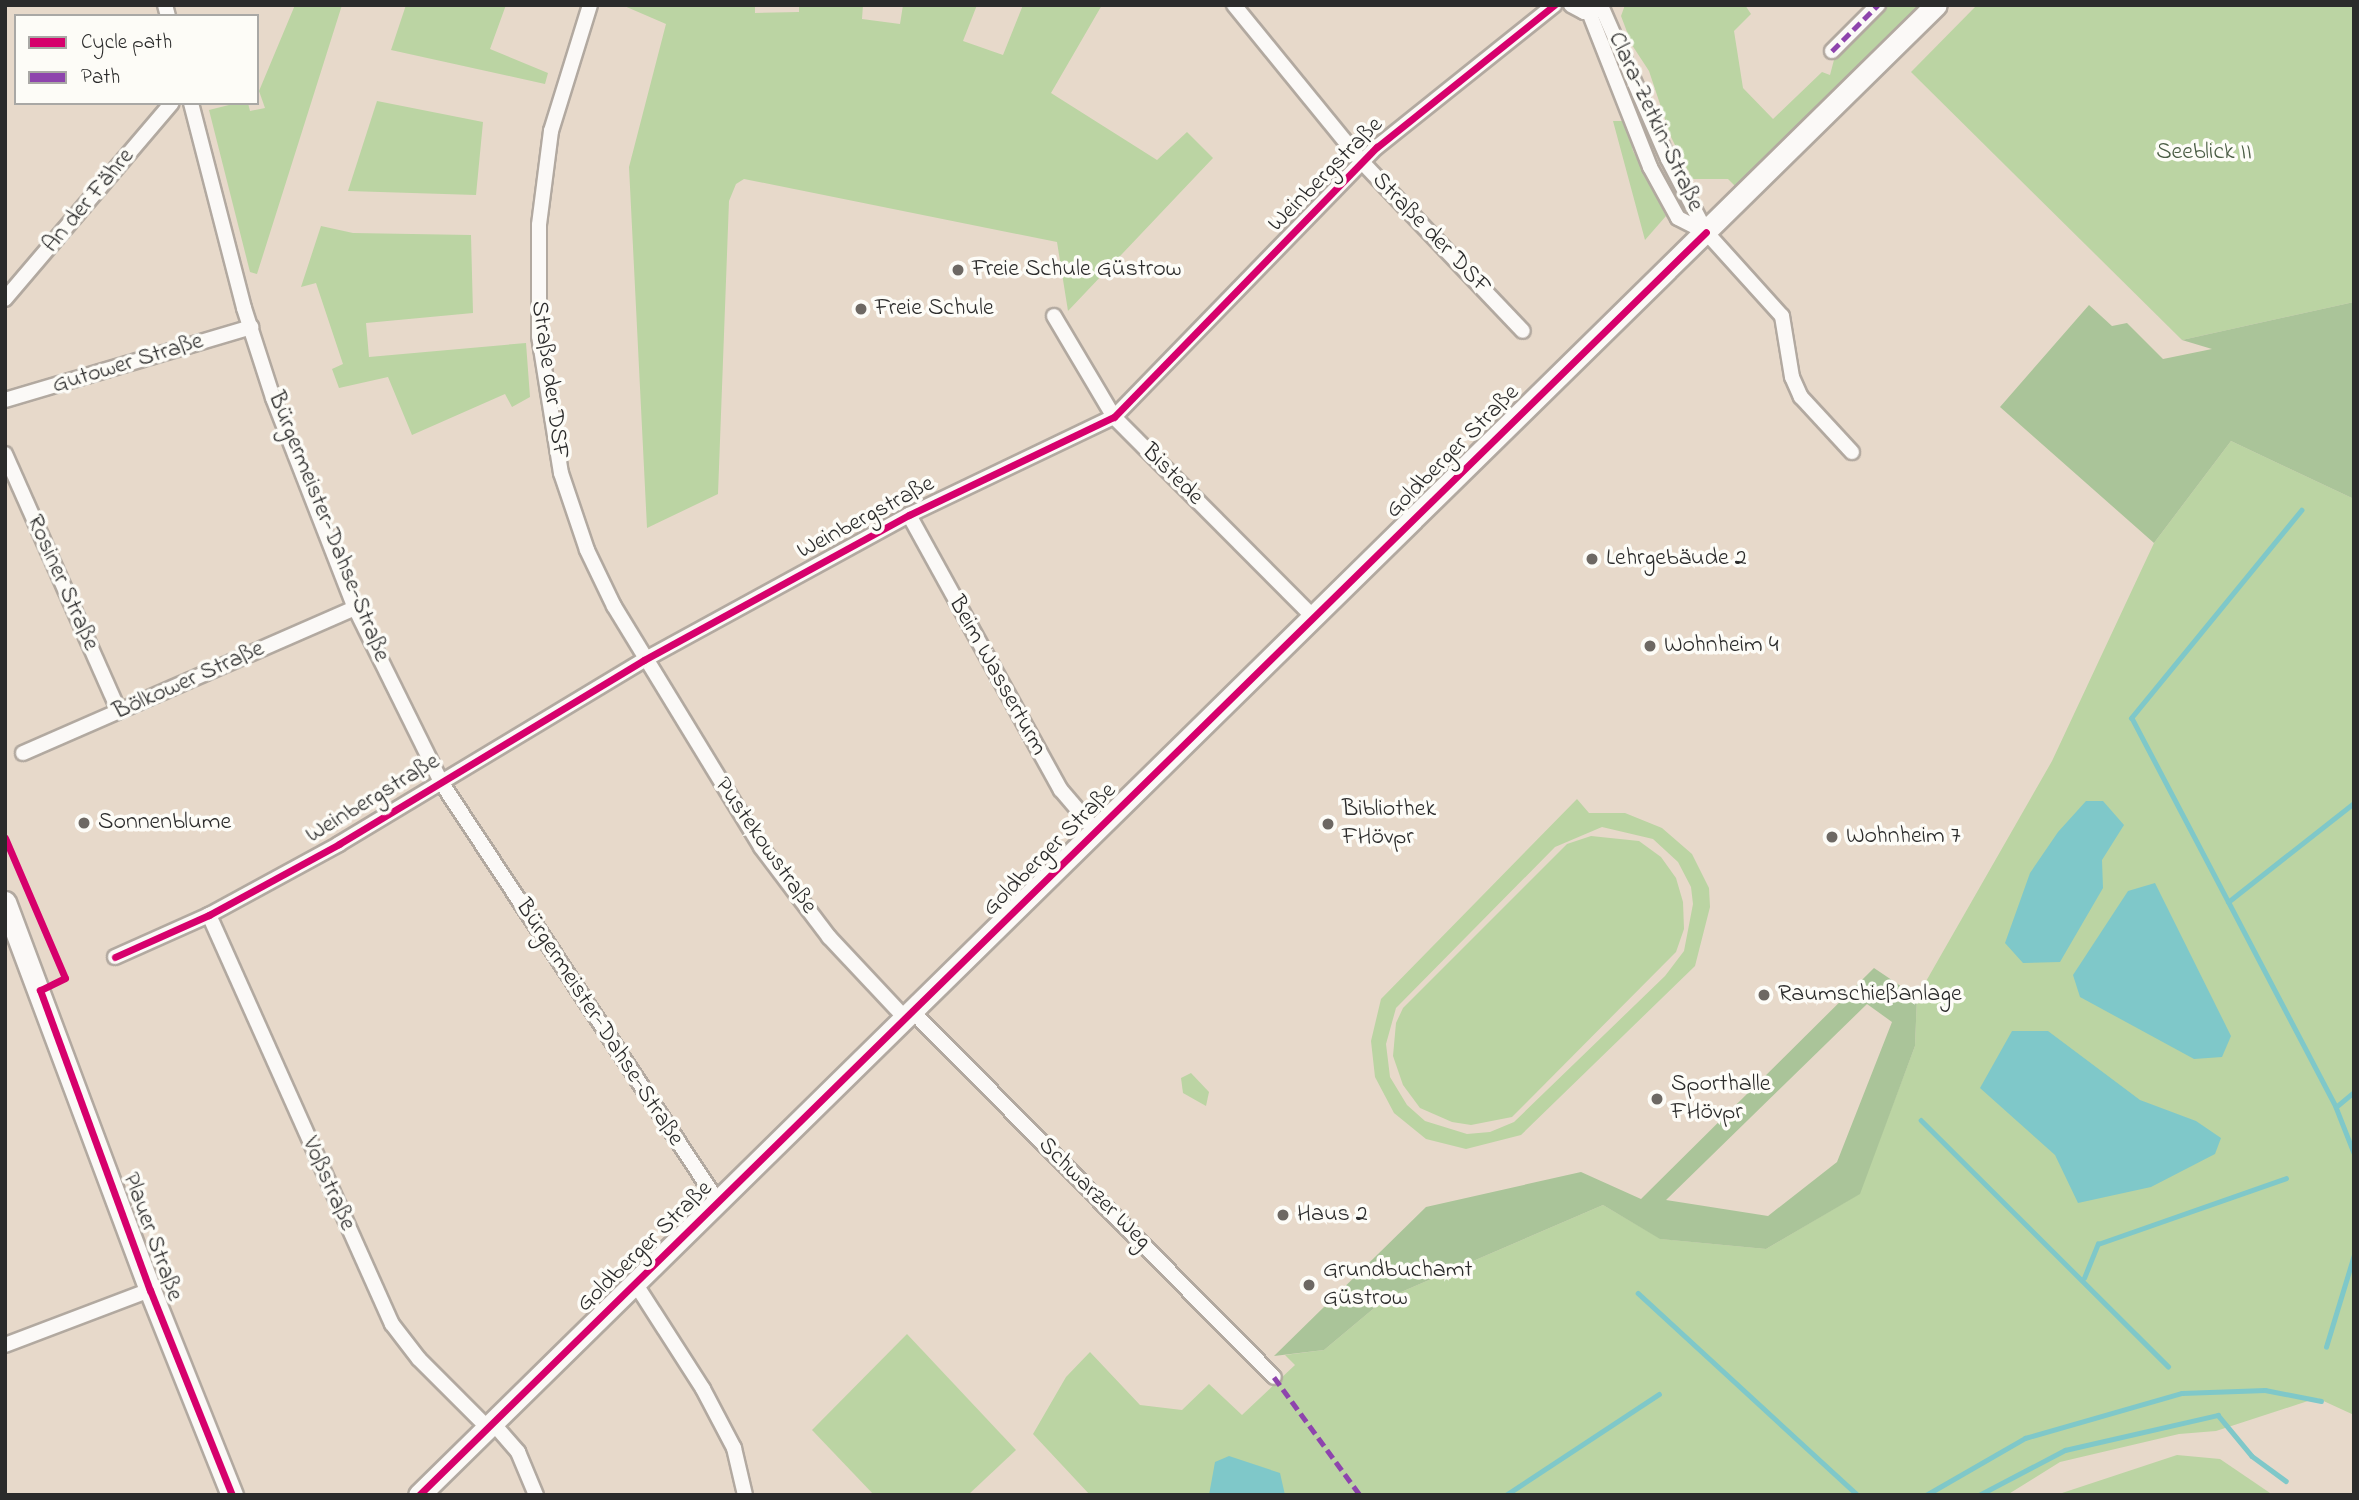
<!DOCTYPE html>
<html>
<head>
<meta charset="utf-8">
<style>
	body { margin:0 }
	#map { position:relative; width:2359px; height:1500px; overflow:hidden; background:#e7d9ca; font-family:"Indie Flower",sans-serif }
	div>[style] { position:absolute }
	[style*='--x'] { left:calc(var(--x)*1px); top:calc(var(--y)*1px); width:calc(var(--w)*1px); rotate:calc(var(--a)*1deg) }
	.green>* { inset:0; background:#bbd4a3 }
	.forest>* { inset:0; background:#aac499 }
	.water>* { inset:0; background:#7fc8c9 }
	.stream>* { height:4.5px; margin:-2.25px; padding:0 2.25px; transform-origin:2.25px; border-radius:2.25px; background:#7fc8c9 }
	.roads { filter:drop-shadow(2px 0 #b2a9a0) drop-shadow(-2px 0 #b2a9a0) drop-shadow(0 2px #b2a9a0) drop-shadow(0 -2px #b2a9a0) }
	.street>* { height:14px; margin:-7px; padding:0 7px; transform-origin:7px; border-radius:7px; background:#fbf9f7 }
	.secondary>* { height:21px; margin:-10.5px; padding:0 10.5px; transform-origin:10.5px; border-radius:10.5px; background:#fbf9f7 }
	.quiet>* { height:5px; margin-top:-2.5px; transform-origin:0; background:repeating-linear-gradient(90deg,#8e44ad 0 10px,transparent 0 15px) }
	.cycleway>* { height:7px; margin:-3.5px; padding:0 3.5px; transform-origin:3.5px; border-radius:3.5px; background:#d6006c }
	.dots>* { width:19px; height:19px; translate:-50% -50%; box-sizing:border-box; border:4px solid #fdfcf7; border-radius:50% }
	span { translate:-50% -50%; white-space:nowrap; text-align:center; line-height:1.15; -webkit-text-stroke:7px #fdfcf7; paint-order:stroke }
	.street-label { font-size:24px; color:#2b2b2b }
	.park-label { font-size:24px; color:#4b5d45 }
	.poi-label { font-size:24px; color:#2b2b2b }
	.left { translate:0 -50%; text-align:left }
	.frame { position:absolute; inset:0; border:7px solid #2b2b2b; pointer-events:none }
	.legend { position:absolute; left:14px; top:14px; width:245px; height:91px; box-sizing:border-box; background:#fdfcf7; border:2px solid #a9a8a5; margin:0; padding:9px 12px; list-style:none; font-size:21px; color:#2b2b2b }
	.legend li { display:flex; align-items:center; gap:14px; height:35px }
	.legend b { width:35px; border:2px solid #a9a8a5 }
</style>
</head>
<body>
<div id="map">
	<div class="green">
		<div style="clip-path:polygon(295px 5px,342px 5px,257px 274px,250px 272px,209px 110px,237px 103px,248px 103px,250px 111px,265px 108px,259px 91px)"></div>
		<div style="clip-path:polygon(406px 5px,506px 5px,490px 49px,548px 73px,545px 84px,391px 50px)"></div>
		<div style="clip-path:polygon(622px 5px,755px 5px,755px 13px,799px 12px,799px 5px,863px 5px,862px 19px,900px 24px,903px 5px,977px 5px,963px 41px,1003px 55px,1023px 5px,1102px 5px,1051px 93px,1157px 160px,1187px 132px,1213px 158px,1068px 311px,1057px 242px,744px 179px,736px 184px,729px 201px,718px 494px,647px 528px,629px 167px,666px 24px)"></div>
		<div style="clip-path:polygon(1625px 5px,1745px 5px,1751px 14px,1734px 31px,1743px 88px,1773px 119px,1822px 72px,1830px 75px,1835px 56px,1887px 5px,1921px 5px,1736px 187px,1728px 179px,1692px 179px,1671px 137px,1649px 71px,1632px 45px,1621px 16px)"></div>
		<div style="clip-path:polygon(1977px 5px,2354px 5px,2354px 302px,2182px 340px,1911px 72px)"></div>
		<div style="clip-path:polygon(377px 101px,483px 122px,476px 195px,348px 191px)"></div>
		<div style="clip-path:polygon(1613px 121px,1626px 121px,1633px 151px,1666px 216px,1645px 240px)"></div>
		<div style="clip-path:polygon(321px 226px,353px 233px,471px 235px,473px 313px,366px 323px,369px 357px,526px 343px,530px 397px,512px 407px,505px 394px,412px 435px,388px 377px,339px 388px,332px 369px,343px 364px,316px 283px,301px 287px)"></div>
		<div style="clip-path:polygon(2231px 441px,2354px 499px,2354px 1415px,2317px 1398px,2216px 1431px,2179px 1434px,2060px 1462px,2007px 1495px,1090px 1495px,1033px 1434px,1066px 1377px,1090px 1352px,1140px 1405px,1182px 1410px,1209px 1384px,1242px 1415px,1295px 1365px,1285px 1355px,1324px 1350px,1385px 1299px,1603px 1205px,1661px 1239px,1766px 1249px,1859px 1194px,1915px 1046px,1917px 997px,2052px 761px,2154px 543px)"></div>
		<div style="clip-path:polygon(evenodd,1577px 799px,1589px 813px,1625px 813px,1662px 828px,1692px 854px,1709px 888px,1710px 907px,1695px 966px,1521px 1135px,1466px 1149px,1426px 1139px,1394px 1113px,1375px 1077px,1371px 1041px,1381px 999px,1577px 799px,1602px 827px,1653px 839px,1678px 862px,1691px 887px,1693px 904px,1684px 951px,1665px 976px,1514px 1122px,1490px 1132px,1467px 1134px,1425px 1121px,1407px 1105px,1390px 1077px,1386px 1044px,1396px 1008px,1555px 847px,1602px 827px)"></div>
		<div style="clip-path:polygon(1591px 836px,1639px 841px,1661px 857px,1676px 878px,1683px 902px,1684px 929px,1676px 952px,1512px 1117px,1471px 1125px,1452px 1122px,1420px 1108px,1403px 1085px,1393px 1056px,1396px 1023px,1403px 1008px,1567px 844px)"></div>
		<div style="clip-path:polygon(1191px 1073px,1209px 1092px,1206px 1106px,1183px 1093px,1181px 1078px)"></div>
		<div style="clip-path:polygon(907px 1334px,1016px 1450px,968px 1495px,874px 1495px,812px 1430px)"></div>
		<div style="clip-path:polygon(2177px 1455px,2220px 1459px,2273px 1495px,2056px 1495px)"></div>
	</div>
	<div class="forest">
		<div style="clip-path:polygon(2354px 302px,2354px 499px,2231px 441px,2154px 543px,2000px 407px,2089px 305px,2112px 326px,2127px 323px,2163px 359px,2212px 349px,2182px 340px)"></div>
		<div style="clip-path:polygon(evenodd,1874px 968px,1917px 997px,1915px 1046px,1860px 1194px,1766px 1249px,1660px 1239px,1603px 1205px,1385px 1299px,1324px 1350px,1274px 1356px,1426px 1207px,1581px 1172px,1641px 1199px,1874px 968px,1867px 1004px,1892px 1022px,1837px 1162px,1768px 1216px,1666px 1200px,1867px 1004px)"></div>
	</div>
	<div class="water">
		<div style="clip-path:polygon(2086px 801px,2103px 801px,2124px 825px,2102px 860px,2103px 888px,2060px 962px,2023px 963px,2005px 943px,2030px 873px,2058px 832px)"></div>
		<div style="clip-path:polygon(2155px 883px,2231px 1036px,2222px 1057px,2194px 1059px,2080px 997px,2073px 975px,2128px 891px)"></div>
		<div style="clip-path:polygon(2012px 1031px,2048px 1031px,2140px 1100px,2196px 1121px,2221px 1138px,2215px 1154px,2151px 1187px,2078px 1203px,2055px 1155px,1980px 1088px)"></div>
		<div style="clip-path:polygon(1229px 1456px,1280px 1473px,1285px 1495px,1209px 1495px,1215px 1462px)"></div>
	</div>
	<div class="stream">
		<div style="--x:2302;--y:510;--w:269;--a:129.3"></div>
		<div style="--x:2132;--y:718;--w:439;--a:62.3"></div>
		<div style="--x:2336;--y:1107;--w:49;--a:68.6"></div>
		<div style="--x:2228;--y:902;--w:160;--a:-38.2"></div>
		<div style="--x:2336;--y:1107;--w:23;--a:-40"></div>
		<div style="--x:1921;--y:1120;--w:349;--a:44.9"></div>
		<div style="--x:2084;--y:1278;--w:37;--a:-68"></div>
		<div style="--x:2098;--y:1244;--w:199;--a:-19.3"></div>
		<div style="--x:1638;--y:1293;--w:299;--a:42.6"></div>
		<div style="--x:2326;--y:1347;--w:96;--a:-73.1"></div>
		<div style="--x:1506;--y:1495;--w:183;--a:-33.4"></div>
		<div style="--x:1926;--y:1495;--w:114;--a:-29.9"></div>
		<div style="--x:2025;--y:1438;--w:163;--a:-16"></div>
		<div style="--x:2182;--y:1393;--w:83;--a:-2.1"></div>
		<div style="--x:2265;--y:1390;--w:57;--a:11.1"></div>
		<div style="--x:1979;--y:1495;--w:97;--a:-27.6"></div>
		<div style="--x:2065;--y:1450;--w:157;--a:-12.9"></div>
		<div style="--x:2218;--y:1415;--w:53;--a:50.3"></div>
		<div style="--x:2252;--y:1456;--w:42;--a:36.3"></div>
	</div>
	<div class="roads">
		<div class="street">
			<div style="--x:165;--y:5;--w:11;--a:75"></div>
			<div style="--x:590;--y:5;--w:132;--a:107.2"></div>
			<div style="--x:551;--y:131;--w:95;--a:97.3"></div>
			<div style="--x:539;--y:225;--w:111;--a:90"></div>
			<div style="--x:539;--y:336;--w:139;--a:80.9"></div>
			<div style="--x:561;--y:473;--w:81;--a:71.3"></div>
			<div style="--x:587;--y:550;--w:62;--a:64.3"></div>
			<div style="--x:614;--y:606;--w:282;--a:58.6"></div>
			<div style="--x:761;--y:847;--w:113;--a:52.9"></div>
			<div style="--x:829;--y:937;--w:112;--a:46.8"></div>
			<div style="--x:1234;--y:5;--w:203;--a:50.8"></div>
			<div style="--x:1362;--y:162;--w:233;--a:46.4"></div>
			<div style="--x:1571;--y:5;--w:15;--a:28"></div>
			<div style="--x:1584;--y:12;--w:14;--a:-8"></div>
			<div style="--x:1602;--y:8;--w:165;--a:66.4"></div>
			<div style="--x:1668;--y:159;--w:82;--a:62.5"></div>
			<div style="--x:1706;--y:232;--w:113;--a:47.9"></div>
			<div style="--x:1782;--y:316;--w:62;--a:80.7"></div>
			<div style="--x:1792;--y:377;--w:22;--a:66"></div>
			<div style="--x:1801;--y:397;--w:75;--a:47.2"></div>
			<div style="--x:1589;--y:12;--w:167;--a:68.5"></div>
			<div style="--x:1650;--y:167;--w:58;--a:61.2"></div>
			<div style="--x:1678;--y:218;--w:31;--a:27"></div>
			<div style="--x:1832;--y:51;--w:65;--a:-45"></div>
			<div style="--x:191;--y:103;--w:212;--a:75.5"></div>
			<div style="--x:244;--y:308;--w:95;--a:72.1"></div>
			<div style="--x:273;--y:398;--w:225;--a:68.7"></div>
			<div style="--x:355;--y:608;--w:194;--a:63.7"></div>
			<div style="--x:441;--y:782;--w:503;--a:56.59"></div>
			<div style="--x:5;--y:299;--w:257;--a:-49.6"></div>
			<div style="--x:1054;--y:316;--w:117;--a:59.3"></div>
			<div style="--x:1114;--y:417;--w:282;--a:45.1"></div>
			<div style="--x:5;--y:400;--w:257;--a:-16.5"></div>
			<div style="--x:5;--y:454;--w:281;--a:66.1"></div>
			<div style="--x:909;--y:515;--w:314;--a:61.1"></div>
			<div style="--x:1061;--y:790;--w:54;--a:49.5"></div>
			<div style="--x:23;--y:753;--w:362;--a:-23.6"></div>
			<div style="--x:209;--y:915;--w:448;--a:65.9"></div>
			<div style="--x:392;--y:1324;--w:44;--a:52.4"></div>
			<div style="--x:419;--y:1359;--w:96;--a:45"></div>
			<div style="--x:115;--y:957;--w:103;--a:-24.1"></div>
			<div style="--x:209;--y:915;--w:148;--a:-28.6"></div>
			<div style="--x:339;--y:844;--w:356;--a:-31.1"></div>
			<div style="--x:644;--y:660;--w:302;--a:-28.7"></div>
			<div style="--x:909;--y:515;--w:227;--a:-25.6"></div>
			<div style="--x:1114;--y:417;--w:377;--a:-45.8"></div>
			<div style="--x:1377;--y:147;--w:227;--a:-38.7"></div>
			<div style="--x:913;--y:1012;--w:513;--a:45.32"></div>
			<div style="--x:635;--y:1283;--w:126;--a:57.3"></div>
			<div style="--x:703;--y:1389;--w:67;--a:62.3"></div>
			<div style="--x:734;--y:1448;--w:48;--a:76.8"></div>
			<div style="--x:5;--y:1345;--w:155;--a:-20.8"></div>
			<div style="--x:492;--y:1422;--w:40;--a:49"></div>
			<div style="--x:518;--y:1452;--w:47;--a:67.3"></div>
		</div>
		<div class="secondary">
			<div style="--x:5;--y:902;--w:414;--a:69.5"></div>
			<div style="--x:150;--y:1290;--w:221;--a:68.2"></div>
			<div style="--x:419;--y:1495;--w:2126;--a:-44.49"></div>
		</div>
	</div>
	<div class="quiet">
		<div style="--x:1832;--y:51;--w:65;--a:-45"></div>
		<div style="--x:1274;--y:1377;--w:146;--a:53.9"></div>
	</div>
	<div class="cycleway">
		<div style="--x:5;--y:838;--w:152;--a:66.8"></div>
		<div style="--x:65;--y:978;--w:28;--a:154"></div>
		<div style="--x:40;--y:990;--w:320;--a:69.9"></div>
		<div style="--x:150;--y:1290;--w:221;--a:68.2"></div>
		<div style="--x:115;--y:957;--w:103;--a:-24.1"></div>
		<div style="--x:209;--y:915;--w:148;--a:-28.6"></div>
		<div style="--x:339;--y:844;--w:356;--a:-31.1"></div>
		<div style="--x:644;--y:660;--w:302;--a:-28.7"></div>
		<div style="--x:909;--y:515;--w:227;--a:-25.6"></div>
		<div style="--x:1114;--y:417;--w:377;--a:-45.8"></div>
		<div style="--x:1377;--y:147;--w:227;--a:-38.7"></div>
		<div style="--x:419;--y:1495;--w:1803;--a:-44.46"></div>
	</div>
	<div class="dots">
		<div style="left:958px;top:270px;background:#6d6863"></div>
		<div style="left:861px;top:309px;background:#6d6863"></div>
		<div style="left:1592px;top:559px;background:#6d6863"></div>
		<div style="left:1650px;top:646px;background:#6d6863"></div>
		<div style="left:84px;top:823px;background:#6d6863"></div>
		<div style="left:1328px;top:824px;background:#6d6863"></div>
		<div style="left:1832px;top:837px;background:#6d6863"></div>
		<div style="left:1764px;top:995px;background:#6d6863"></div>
		<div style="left:1657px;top:1099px;background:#6d6863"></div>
		<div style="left:1283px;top:1215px;background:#6d6863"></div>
		<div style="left:1309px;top:1285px;background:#6d6863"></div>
	</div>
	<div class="street-label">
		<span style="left:1655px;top:122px;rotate:65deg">Clara-Zetkin-Straße</span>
		<span style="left:1326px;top:175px;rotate:-45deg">Weinbergstraße</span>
		<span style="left:89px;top:201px;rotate:-50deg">An der Fähre</span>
		<span style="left:1431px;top:234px;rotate:46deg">Straße der DSF</span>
		<span style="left:128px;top:364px;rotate:-17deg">Gutower Straße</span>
		<span style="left:549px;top:380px;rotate:82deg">Straße der DSF</span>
		<span style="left:1453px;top:452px;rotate:-45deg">Goldberger Straße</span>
		<span style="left:1172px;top:475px;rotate:45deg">Bistede</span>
		<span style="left:866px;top:518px;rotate:-28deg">Weinbergstraße</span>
		<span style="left:328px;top:527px;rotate:68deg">Bürgermeister-Dahse-Straße</span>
		<span style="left:62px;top:583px;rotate:66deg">Rosiner Straße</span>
		<span style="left:997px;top:676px;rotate:61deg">Beim Wasserturm</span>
		<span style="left:189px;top:681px;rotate:-24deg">Bölkower Straße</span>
		<span style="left:373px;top:799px;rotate:-31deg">Weinbergstraße</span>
		<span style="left:765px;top:846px;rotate:55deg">Pustekowstraße</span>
		<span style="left:1050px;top:850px;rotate:-45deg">Goldberger Straße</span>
		<span style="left:599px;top:1023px;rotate:57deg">Bürgermeister-Dahse-Straße</span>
		<span style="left:328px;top:1184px;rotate:66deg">Voßstraße</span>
		<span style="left:1094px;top:1194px;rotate:45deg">Schwarzer Weg</span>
		<span style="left:152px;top:1237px;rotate:70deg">Plauer Straße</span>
		<span style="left:645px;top:1247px;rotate:-44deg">Goldberger Straße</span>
	</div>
	<div class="park-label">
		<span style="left:2204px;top:153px">Seeblick II</span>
	</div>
	<div class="poi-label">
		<span class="left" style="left:972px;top:270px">Freie Schule Güstrow</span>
		<span class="left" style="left:875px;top:309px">Freie Schule</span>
		<span class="left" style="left:1606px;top:559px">Lehrgebäude 2</span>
		<span class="left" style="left:1664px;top:646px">Wohnheim 4</span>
		<span class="left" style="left:1342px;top:824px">Bibliothek<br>FHövpr</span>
		<span class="left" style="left:98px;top:823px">Sonnenblume</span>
		<span class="left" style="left:1846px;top:837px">Wohnheim 7</span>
		<span class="left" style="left:1778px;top:995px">Raumschießanlage</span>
		<span class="left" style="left:1671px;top:1099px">Sporthalle<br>FHövpr</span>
		<span class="left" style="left:1297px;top:1215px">Haus 2</span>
		<span class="left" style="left:1323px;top:1285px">Grundbuchamt<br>Güstrow</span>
	</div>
	<div class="frame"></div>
	<ul class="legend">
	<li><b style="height:9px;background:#d6006c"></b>Cycle path</li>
	<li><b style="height:9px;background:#8e44ad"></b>Path</li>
	</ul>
</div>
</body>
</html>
